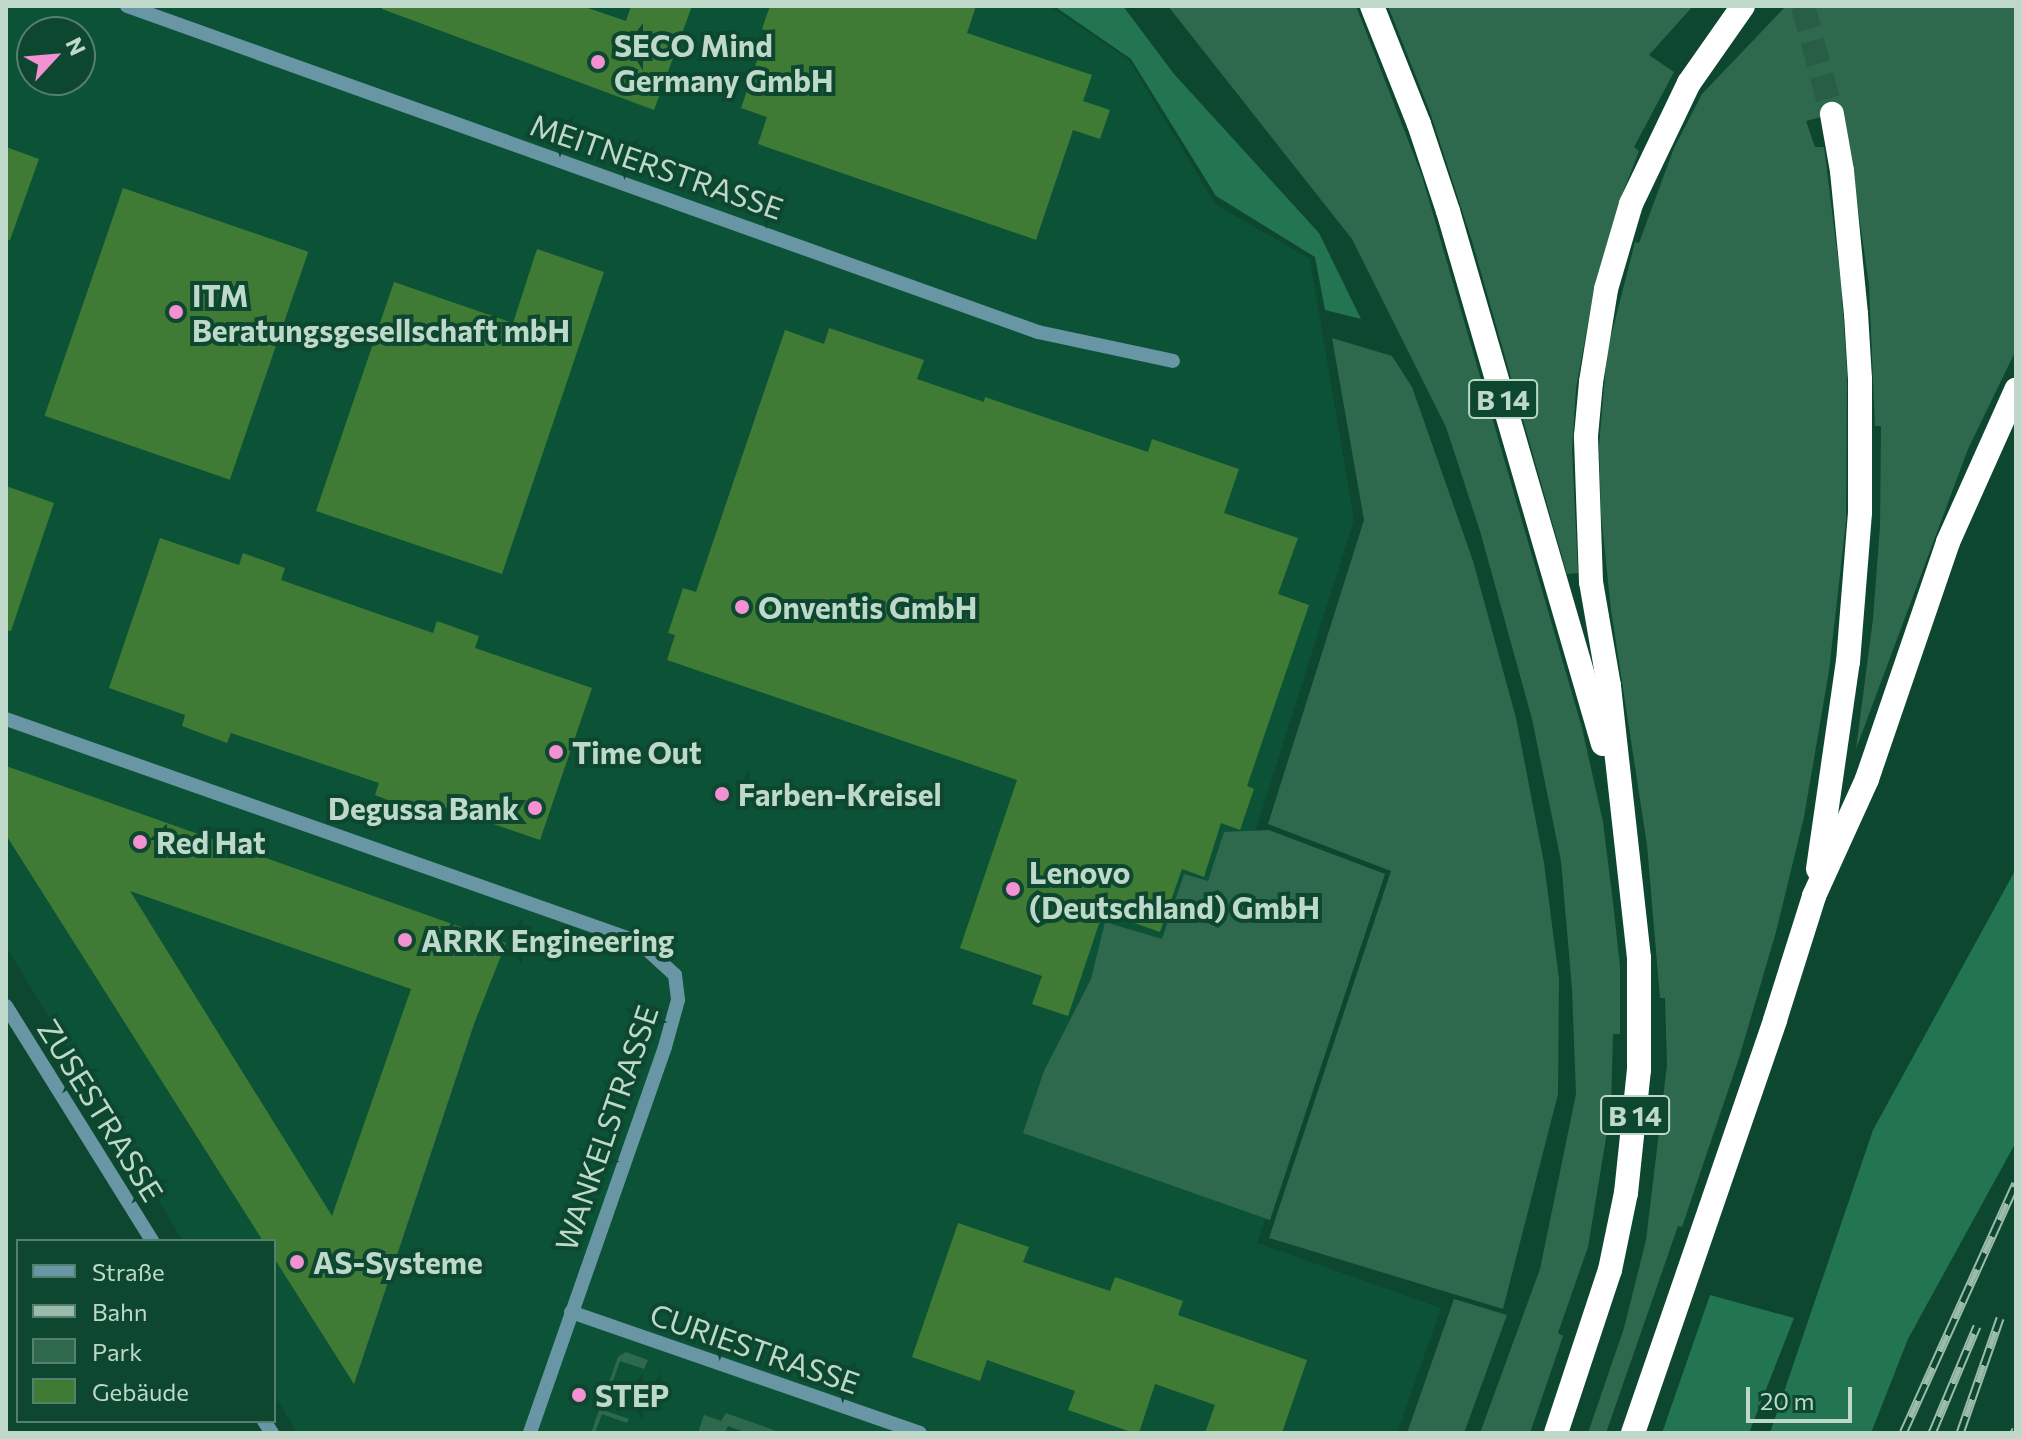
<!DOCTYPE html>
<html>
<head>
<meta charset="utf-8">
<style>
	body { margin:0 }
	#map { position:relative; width:2022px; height:1439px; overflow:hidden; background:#0d472f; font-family:Commissioner,sans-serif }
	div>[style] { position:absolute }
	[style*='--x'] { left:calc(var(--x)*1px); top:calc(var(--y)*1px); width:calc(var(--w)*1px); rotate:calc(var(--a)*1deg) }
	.built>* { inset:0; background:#0c5236 }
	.green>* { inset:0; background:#2f694d }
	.forest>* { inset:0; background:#237451 }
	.building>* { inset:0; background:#3f7b35; transform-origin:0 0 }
	.highway-tunnel>* { height:24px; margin-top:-12px; transform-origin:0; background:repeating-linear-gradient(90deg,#285d46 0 24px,transparent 0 36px) }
	.minor>* { height:14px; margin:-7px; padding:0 7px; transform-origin:7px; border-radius:7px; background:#6896a5 }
	.highway>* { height:24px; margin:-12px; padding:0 12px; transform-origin:12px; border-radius:12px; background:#fff }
	.rail>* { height:9px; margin-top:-4.5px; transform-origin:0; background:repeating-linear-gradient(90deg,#0d472f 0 18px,#9bbcab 0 36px); box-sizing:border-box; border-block:2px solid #9bbcab }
	.dots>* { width:22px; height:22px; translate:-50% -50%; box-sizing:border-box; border:4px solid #0d472f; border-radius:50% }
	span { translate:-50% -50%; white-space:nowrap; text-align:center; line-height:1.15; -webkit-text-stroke:8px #0d472f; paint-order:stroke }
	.shield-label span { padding:2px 6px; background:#0d472f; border:2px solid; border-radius:6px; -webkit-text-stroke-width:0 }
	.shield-label { font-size:28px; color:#bed9ca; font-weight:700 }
	.poi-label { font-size:30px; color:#bed9ca; font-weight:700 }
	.left { translate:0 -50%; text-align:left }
	.right { translate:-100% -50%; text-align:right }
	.street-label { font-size:30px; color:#bed9ca }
	.frame { position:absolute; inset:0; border:8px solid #bed9ca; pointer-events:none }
	.legend { position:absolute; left:16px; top:1239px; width:260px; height:184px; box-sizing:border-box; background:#0d472f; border:2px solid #54816d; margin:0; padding:10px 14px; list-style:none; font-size:24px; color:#bed9ca }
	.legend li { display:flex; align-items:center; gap:16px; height:40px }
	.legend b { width:40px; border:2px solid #54816d }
	.north { position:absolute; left:16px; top:16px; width:80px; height:80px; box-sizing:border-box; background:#0d472f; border:2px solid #54816d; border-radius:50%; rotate:64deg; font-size:22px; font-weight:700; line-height:32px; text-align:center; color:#bed9ca }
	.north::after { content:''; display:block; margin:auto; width:28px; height:36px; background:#f491d3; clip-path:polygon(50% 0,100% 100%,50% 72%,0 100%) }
	.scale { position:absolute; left:1746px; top:1387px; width:106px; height:36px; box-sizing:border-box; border:4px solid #bed9ca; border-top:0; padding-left:10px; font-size:24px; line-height:28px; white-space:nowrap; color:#bed9ca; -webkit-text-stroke:6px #0d472f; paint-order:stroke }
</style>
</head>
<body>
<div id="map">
	<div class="built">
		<div style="clip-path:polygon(evenodd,6px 6px,1050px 6px,1129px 60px,1215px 204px,1310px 259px,1354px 520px,1255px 832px,1379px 876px,1257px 1243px,1441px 1308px,1397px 1433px,297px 1433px,274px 1394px,274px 1241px,183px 1241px,6px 946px,6px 6px,32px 32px,80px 32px,80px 80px,32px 80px,32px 32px)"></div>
	</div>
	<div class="green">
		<div style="clip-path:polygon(1168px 6px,1356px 6px,1422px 176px,1582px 728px,1603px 822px,1613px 903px,1620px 966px,1620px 1034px,1613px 1034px,1611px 1108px,1588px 1247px,1558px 1333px,1563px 1336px,1530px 1433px,1480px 1433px,1540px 1269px,1576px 1094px,1572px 989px,1561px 861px,1532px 719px,1480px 531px,1446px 427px,1352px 239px)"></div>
		<div style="clip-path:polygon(1388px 6px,1693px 6px,1649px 55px,1674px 72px,1634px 147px,1639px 151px,1620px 200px,1596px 280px,1576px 388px,1572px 450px,1578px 573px,1567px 574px,1472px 241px,1430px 112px)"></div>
		<div style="clip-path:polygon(1786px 6px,2016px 6px,2016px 350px,1968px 449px,1856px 749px,1873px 619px,1880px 526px,1881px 426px,1875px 426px,1869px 285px,1844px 111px,1806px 121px,1815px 147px,1824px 147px,1841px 283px,1847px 373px,1846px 521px,1829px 671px,1804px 817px,1776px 932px,1739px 1058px,1682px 1227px,1678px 1226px,1606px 1433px,1588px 1433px,1624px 1328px,1646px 1240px,1667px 1065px,1665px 998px,1660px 998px,1647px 845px,1611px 610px,1601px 514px,1599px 446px,1607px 352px,1635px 242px,1639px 243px,1674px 148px,1702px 94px)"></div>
		<div style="clip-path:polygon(1332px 338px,1392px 356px,1412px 387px,1473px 561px,1516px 718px,1544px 863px,1559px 979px,1558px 1094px,1503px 1309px,1269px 1238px,1391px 871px,1268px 824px,1364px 520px)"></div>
		<div style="clip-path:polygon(1269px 830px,1385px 874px,1270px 1220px,1023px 1133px,1044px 1071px,1091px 979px,1105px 922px,1162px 939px,1184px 874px,1208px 881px,1224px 832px)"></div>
		<div style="clip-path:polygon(1454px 1299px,1507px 1315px,1464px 1433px,1407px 1433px)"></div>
		<div style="clip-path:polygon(626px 1352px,648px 1360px,644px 1369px,620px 1361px,603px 1410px,629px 1419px,627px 1423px,602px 1414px,595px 1433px,591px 1433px,618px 1357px)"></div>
		<div style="clip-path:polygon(726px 1413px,782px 1433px,747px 1433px,728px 1426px,725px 1433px,698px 1433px,704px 1415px,721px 1421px)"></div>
	</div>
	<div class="forest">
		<div style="clip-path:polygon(1054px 6px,1123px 6px,1174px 74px,1319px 233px,1361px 319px,1325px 310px,1315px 257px,1216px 196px,1131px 59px)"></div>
		<div style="clip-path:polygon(2016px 869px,2016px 1142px,1908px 1339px,1871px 1433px,1770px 1433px,1873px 1130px)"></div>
		<div style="clip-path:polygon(1710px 1295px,1794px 1318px,1749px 1433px,1662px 1433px)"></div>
	</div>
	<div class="building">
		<div style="clip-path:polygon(382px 6px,582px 6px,626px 21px,631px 6px,692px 6px,654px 110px,382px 9px)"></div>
		<div style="clip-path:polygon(770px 6px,976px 6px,967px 33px,1092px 75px,1083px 101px,1110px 110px,1100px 139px,1073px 130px,1036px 240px,758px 144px,767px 117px,741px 108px,767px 31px,762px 29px)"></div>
		<div style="clip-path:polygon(6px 147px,39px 159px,10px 240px,6px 240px)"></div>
		<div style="left:123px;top:188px;width:196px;height:241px;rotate:19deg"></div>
		<div style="clip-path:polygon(537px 249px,604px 272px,502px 574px,316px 511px,394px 282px,513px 323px)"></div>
		<div style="clip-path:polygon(829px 328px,924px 360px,917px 379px,984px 402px,985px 397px,1148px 452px,1152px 439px,1239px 469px,1224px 513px,1298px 538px,1278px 594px,1309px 605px,1247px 786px,1254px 789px,1240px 830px,1221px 823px,1204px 877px,1182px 869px,1160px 932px,1103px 912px,1068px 1016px,1032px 1004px,1042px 976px,960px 948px,1017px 780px,667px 660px,675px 635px,668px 633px,683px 588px,696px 592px,785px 330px,824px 344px)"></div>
		<div style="clip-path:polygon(6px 486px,54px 503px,11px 631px,6px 630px)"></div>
		<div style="clip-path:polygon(160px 538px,239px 565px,243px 553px,285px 568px,281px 580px,433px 633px,437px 621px,479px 636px,475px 648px,592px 688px,540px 840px,424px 800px,420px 811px,398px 804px,375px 795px,379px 783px,231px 733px,227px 743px,182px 726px,185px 715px,109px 688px)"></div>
		<div style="clip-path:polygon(evenodd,6px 766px,506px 943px,474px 1024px,354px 1384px,274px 1258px,274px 1241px,263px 1241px,6px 835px,6px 766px,130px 891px,411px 989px,332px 1216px,130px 891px)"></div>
		<div style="clip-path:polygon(958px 1223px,1029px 1247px,1023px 1262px,1110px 1291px,1115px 1277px,1183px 1301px,1178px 1315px,1307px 1360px,1282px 1433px,1205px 1433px,1215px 1405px,1155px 1384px,1139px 1433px,1134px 1433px,1068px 1410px,1075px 1391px,987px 1360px,980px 1381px,912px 1357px)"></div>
	</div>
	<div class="highway-tunnel">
		<div style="--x:1803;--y:6;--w:112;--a:75"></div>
	</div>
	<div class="minor">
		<div style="--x:127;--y:6;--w:968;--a:19.69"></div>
		<div style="--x:1038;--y:332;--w:138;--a:12.1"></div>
		<div style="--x:6;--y:719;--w:671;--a:19.41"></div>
		<div style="--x:639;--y:942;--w:49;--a:42.5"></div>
		<div style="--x:675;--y:975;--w:25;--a:83"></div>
		<div style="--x:678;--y:1000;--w:49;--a:105.5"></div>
		<div style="--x:665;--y:1047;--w:409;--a:109.3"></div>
		<div style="--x:6;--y:1006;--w:277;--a:58.1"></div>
		<div style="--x:571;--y:1312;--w:369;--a:19.1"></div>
		<div style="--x:264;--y:1421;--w:14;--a:56"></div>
	</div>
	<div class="highway">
		<div style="--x:1372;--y:6;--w:127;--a:68.3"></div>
		<div style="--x:1419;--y:124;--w:92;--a:71.6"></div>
		<div style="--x:1448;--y:211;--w:555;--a:73.79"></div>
		<div style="--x:1818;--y:869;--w:209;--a:-81.8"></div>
		<div style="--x:1848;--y:662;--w:150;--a:-85.4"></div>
		<div style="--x:1860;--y:512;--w:133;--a:-90"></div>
		<div style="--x:1860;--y:379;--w:65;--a:-93.5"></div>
		<div style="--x:1856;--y:314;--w:144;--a:-95.6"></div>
		<div style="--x:1842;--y:171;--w:58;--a:-100"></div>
		<div style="--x:1556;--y:1433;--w:172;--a:-71.7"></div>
		<div style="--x:1610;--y:1270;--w:79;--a:-78.3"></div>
		<div style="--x:1626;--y:1193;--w:124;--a:-84"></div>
		<div style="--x:1639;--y:1070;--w:112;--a:-90"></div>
		<div style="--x:1639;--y:958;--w:274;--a:-96.3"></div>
		<div style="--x:1609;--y:686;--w:106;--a:-99.8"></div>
		<div style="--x:1591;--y:582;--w:146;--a:-92"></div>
		<div style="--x:1586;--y:436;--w:54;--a:-84.7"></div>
		<div style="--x:1591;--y:382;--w:94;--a:-80.8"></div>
		<div style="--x:1606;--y:289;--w:89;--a:-73.6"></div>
		<div style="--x:1631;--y:204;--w:134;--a:-64.4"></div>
		<div style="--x:1689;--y:83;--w:94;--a:-55"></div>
		<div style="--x:1633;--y:1433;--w:437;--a:-71"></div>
		<div style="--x:1775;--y:1020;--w:130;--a:-72.5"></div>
		<div style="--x:1814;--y:896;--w:128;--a:-65.6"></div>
		<div style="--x:1867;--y:779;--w:250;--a:-71.1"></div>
		<div style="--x:1948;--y:542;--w:167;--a:-65.9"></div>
	</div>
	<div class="rail">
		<div style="--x:1903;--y:1433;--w:274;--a:-65.7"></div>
		<div style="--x:1932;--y:1433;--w:116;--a:-67.2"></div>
		<div style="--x:1960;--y:1433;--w:122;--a:-70.8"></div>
		<div style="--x:2014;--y:1433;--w:4;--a:-63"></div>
	</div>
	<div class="dots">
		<div style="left:598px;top:62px;background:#f491d3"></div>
		<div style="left:176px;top:312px;background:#f491d3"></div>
		<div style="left:742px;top:607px;background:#f491d3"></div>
		<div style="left:556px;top:752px;background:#f491d3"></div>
		<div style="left:722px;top:794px;background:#f491d3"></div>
		<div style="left:535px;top:808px;background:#f491d3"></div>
		<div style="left:140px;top:842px;background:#f491d3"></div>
		<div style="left:1013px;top:889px;background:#f491d3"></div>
		<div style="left:405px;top:940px;background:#f491d3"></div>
		<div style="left:297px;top:1262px;background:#f491d3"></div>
		<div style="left:579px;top:1395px;background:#f491d3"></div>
	</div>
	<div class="shield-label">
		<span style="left:1503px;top:399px">B 14</span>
		<span style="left:1635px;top:1115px">B 14</span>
	</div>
	<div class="poi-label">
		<span class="left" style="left:614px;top:62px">SECO Mind<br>Germany GmbH</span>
		<span class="left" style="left:192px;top:312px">ITM<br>Beratungsgesellschaft mbH</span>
		<span class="left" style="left:758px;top:607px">Onventis GmbH</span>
		<span class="left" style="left:572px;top:752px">Time Out</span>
		<span class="left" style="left:738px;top:794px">Farben-Kreisel</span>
		<span class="right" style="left:519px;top:808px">Degussa Bank</span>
		<span class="left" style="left:156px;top:842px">Red Hat</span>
		<span class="left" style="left:1029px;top:889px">Lenovo<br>(Deutschland) GmbH</span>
		<span class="left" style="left:421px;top:940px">ARRK Engineering</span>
		<span class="left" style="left:313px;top:1262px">AS-Systeme</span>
		<span class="left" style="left:595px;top:1395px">STEP</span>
	</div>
	<div class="street-label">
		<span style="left:657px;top:166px;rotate:19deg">MEITNERSTRASSE</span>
		<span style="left:101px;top:1110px;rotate:58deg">ZUSESTRASSE</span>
		<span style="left:606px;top:1128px;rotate:-71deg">WANKELSTRASSE</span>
		<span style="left:755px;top:1348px;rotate:19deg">CURIESTRASSE</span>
	</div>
	<div class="frame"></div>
	<ul class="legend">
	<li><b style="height:10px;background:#6896a5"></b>Straße</li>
	<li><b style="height:10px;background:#9bbcab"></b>Bahn</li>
	<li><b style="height:22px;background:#2f694d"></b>Park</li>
	<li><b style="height:22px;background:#3f7b35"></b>Gebäude</li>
	</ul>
	<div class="north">N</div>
	<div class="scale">20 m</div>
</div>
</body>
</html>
